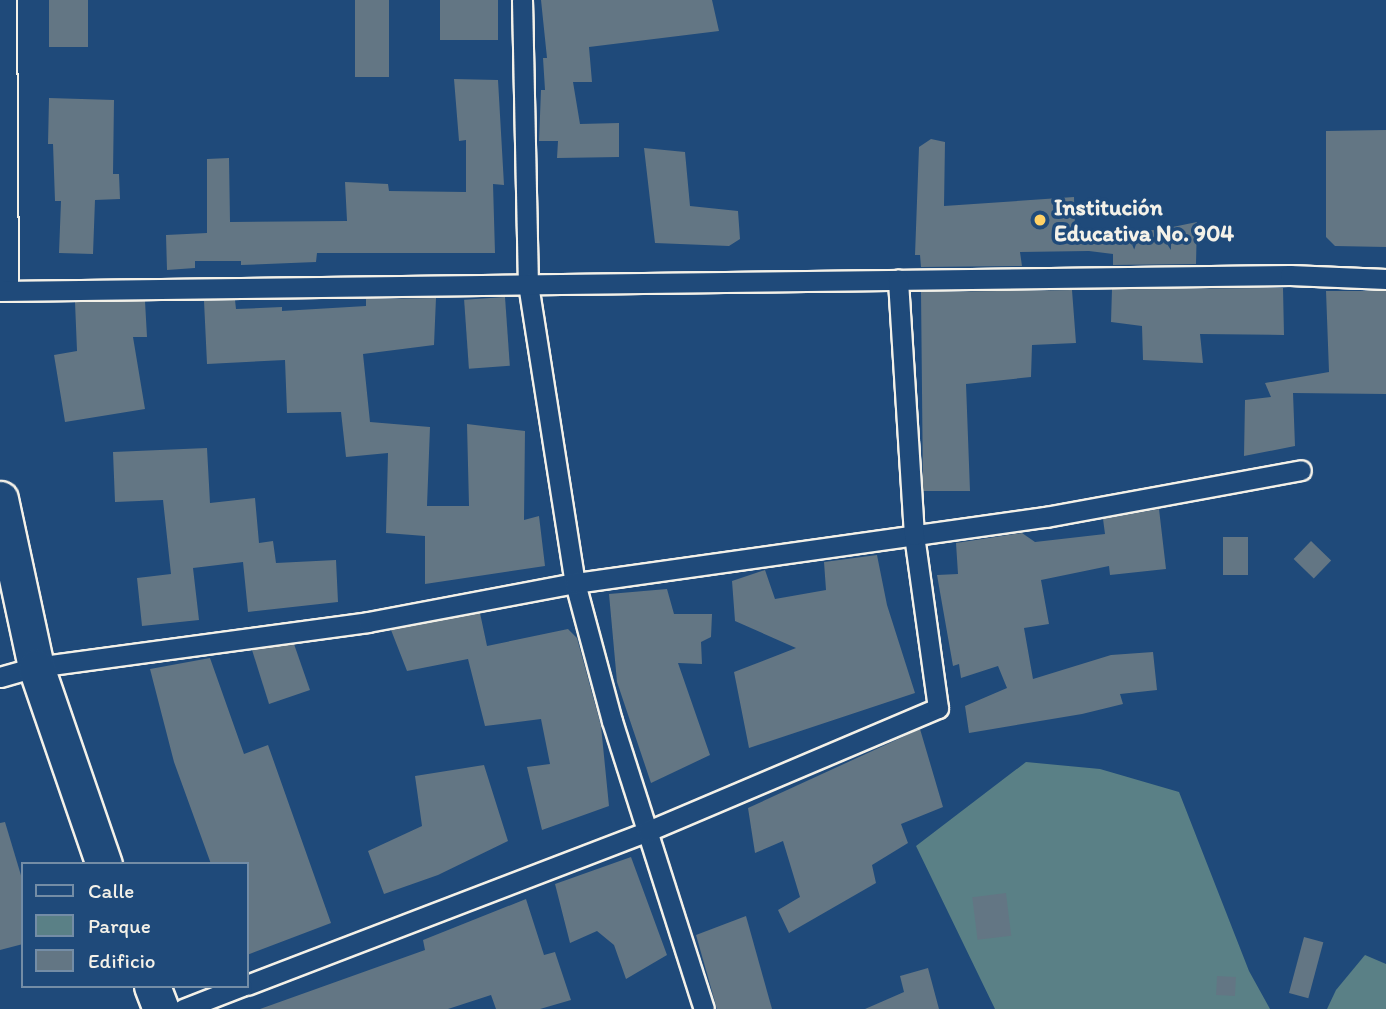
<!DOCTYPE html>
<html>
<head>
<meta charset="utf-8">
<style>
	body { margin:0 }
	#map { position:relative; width:1386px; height:1009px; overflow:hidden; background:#1f4a7a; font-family:Itim,sans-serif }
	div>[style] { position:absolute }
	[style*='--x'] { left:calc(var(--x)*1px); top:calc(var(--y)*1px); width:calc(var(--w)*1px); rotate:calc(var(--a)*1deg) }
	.green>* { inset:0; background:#5a8086 }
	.building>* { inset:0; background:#637684; transform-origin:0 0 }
	.roads { filter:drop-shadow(2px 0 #f4f1e8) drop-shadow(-2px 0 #f4f1e8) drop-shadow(0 2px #f4f1e8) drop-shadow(0 -2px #f4f1e8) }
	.street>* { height:19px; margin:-9.5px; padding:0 9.5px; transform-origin:9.5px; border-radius:9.5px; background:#1f4a7a }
	.highway>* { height:35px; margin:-17.5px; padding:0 17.5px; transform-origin:17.5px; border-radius:17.5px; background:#1f4a7a }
	.dots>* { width:19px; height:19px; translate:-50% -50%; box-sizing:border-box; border:4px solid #1f4a7a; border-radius:50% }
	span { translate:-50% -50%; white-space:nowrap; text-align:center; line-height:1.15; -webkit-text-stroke:7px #1f4a7a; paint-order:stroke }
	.poi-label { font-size:23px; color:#f4f1e8; font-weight:700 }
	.left { translate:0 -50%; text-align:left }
	.legend { position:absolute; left:21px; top:862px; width:228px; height:126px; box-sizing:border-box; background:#1f4a7a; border:2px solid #748da6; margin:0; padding:9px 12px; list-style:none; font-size:21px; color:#f4f1e8 }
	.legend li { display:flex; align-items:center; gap:14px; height:35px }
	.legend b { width:35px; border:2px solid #748da6 }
</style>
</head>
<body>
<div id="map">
	<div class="green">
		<div style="clip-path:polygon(1026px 762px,1100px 769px,1179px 792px,1249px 971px,1270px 1009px,995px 1009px,916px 846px)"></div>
		<div style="clip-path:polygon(1365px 955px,1386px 964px,1386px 1009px,1327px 1009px,1336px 990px)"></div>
	</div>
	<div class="building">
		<div style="left:49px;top:0;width:39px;height:47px"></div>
		<div style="left:355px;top:0;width:34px;height:77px"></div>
		<div style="left:440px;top:0;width:58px;height:40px"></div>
		<div style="clip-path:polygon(541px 0,712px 0,719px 31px,589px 47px,592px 82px,573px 82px,580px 124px,619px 123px,619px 157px,557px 158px,558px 141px,539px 141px,541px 90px,545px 90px,543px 58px,547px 58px)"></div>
		<div style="clip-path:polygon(454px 79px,498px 80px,504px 185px,493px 184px,495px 253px,317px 253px,316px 262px,241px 265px,241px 261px,195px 261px,195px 268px,167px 270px,166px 235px,207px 233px,207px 159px,229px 158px,230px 222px,347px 221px,345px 182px,388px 184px,389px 191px,466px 192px,466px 140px,459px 141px)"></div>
		<div style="clip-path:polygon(49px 98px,114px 100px,113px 174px,119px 174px,120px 199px,95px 200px,93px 254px,59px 253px,61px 201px,55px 201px,53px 144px,48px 144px)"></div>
		<div style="clip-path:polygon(1386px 130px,1386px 247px,1335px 246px,1326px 237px,1326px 131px)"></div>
		<div style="clip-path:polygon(931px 139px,945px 142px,944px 206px,1074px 197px,1075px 231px,1158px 230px,1197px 222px,1196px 264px,1113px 265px,1113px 254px,1089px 251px,1020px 252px,1022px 266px,921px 267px,920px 255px,915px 255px,919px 147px)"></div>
		<div style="clip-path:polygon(644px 148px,685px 152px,690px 206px,738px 211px,740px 239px,729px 246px,655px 243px)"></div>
		<div style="clip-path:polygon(1283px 288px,1284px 335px,1200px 334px,1203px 363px,1143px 360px,1142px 326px,1111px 322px,1112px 289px)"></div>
		<div style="clip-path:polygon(1072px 290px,1076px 343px,1032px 345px,1031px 377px,966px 384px,970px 491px,923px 491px,921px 292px)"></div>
		<div style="clip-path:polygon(1326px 291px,1386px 291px,1386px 394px,1293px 393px,1295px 446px,1244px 456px,1245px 400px,1271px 397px,1265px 383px,1329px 372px)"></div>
		<div style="left:505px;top:297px;width:69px;height:41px;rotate:86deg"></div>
		<div style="clip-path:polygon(436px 298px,434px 345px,363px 354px,370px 422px,430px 427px,427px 506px,469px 506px,467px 424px,525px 431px,524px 520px,539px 516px,545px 566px,425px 584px,425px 536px,386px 533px,388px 453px,346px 457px,341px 412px,287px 413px,285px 360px,207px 364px,204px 301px,235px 300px,236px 309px,282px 307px,282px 311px,366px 306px,366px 299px)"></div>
		<div style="clip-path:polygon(145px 301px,147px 337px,133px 337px,145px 409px,65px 422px,54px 355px,77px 351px,75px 302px)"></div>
		<div style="clip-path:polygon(207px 448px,210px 503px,255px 498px,259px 543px,273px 541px,276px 563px,336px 560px,338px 602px,248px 612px,243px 562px,193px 568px,199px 620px,142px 626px,137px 578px,171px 574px,163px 500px,115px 502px,113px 452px)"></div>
		<div style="clip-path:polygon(1159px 509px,1166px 569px,1110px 575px,1109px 566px,1041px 580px,1049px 624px,1024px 628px,1033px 679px,1111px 655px,1153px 652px,1157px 690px,1120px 694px,1123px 704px,1082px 714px,969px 733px,965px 706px,1007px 688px,998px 666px,961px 678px,959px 664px,953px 666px,937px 575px,958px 574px,956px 543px,1022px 533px,1035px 542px,1105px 534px,1103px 519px)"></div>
		<div style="left:1223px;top:537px;width:25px;height:38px"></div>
		<div style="left:1311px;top:541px;width:28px;height:25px;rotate:44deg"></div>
		<div style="clip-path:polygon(877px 555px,887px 605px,915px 693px,749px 748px,734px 672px,796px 648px,735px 621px,732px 581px,765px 570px,775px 599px,826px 590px,824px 562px)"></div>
		<div style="clip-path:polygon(667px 589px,674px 614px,712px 614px,711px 637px,701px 642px,702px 664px,678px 663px,710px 755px,651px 783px,617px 682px,609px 594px)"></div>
		<div style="clip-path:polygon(480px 613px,487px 646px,568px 629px,577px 638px,601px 726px,609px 806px,542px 830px,527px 767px,550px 764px,541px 719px,485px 726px,468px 659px,407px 671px,391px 630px)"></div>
		<div style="clip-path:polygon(294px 644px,310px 690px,269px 704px,252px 650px)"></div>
		<div style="clip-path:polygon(210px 658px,244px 754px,268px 745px,331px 923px,247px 955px,247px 864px,211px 864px,174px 762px,150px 669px)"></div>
		<div style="clip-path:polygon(920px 729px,943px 807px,901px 824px,908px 843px,872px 865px,876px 883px,789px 933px,778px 910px,800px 897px,783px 841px,755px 853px,748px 808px)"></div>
		<div style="clip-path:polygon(484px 765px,508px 841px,438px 875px,384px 894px,368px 851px,422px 826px,415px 776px)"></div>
		<div style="clip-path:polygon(5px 822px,23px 882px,23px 944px,0 950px,0 823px)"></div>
		<div style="clip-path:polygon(631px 857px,667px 955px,626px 979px,614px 945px,597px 931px,570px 943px,555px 884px)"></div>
		<div style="left:1006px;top:893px;width:43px;height:34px;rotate:83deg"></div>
		<div style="clip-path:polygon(526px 899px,544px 955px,555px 952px,571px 1000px,540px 1009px,496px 1009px,491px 995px,448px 1009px,260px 1009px,425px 950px,423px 940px)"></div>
		<div style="clip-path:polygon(746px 916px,772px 1009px,717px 1009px,696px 935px)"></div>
		<div style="left:1304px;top:937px;width:20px;height:58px;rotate:15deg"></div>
		<div style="clip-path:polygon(928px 968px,939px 1009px,865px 1009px,904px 992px,900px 976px)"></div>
		<div style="left:1217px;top:976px;width:19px;height:19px;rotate:3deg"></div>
	</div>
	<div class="roads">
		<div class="street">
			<div style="--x:6;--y:0;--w:290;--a:89.6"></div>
			<div style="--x:522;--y:0;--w:284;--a:88.8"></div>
			<div style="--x:528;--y:284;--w:303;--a:81.1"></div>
			<div style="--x:575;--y:583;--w:143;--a:75"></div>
			<div style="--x:612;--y:721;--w:302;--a:72.3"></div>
			<div style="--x:0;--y:291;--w:1290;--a:-0.71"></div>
			<div style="--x:1290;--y:275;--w:96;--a:2.4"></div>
			<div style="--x:0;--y:677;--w:37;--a:-16"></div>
			<div style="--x:36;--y:667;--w:335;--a:-7.7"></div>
			<div style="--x:368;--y:622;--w:211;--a:-10.7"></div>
			<div style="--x:575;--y:583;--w:476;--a:-8"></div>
			<div style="--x:1046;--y:517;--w:259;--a:-10.4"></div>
			<div style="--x:247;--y:985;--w:430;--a:-21"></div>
			<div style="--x:648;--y:831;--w:315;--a:-23"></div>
			<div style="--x:938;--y:708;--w:175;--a:-97.9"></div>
			<div style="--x:914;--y:535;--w:256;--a:-93.6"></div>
			<div style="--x:183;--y:1009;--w:63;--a:-21.3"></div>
		</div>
		<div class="highway">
			<div style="--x:0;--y:499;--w:172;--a:77.9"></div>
			<div style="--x:36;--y:667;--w:208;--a:71"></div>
			<div style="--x:152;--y:986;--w:25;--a:69"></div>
		</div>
	</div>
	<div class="dots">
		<div style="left:1040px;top:220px;background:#ffd166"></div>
	</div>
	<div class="poi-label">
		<span class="left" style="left:1054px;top:220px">Institución<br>Educativa No. 904</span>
	</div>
	<ul class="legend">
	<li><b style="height:9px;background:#1f4a7a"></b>Calle</li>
	<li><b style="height:19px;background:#5a8086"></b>Parque</li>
	<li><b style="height:19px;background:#637684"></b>Edificio</li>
	</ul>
</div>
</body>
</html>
